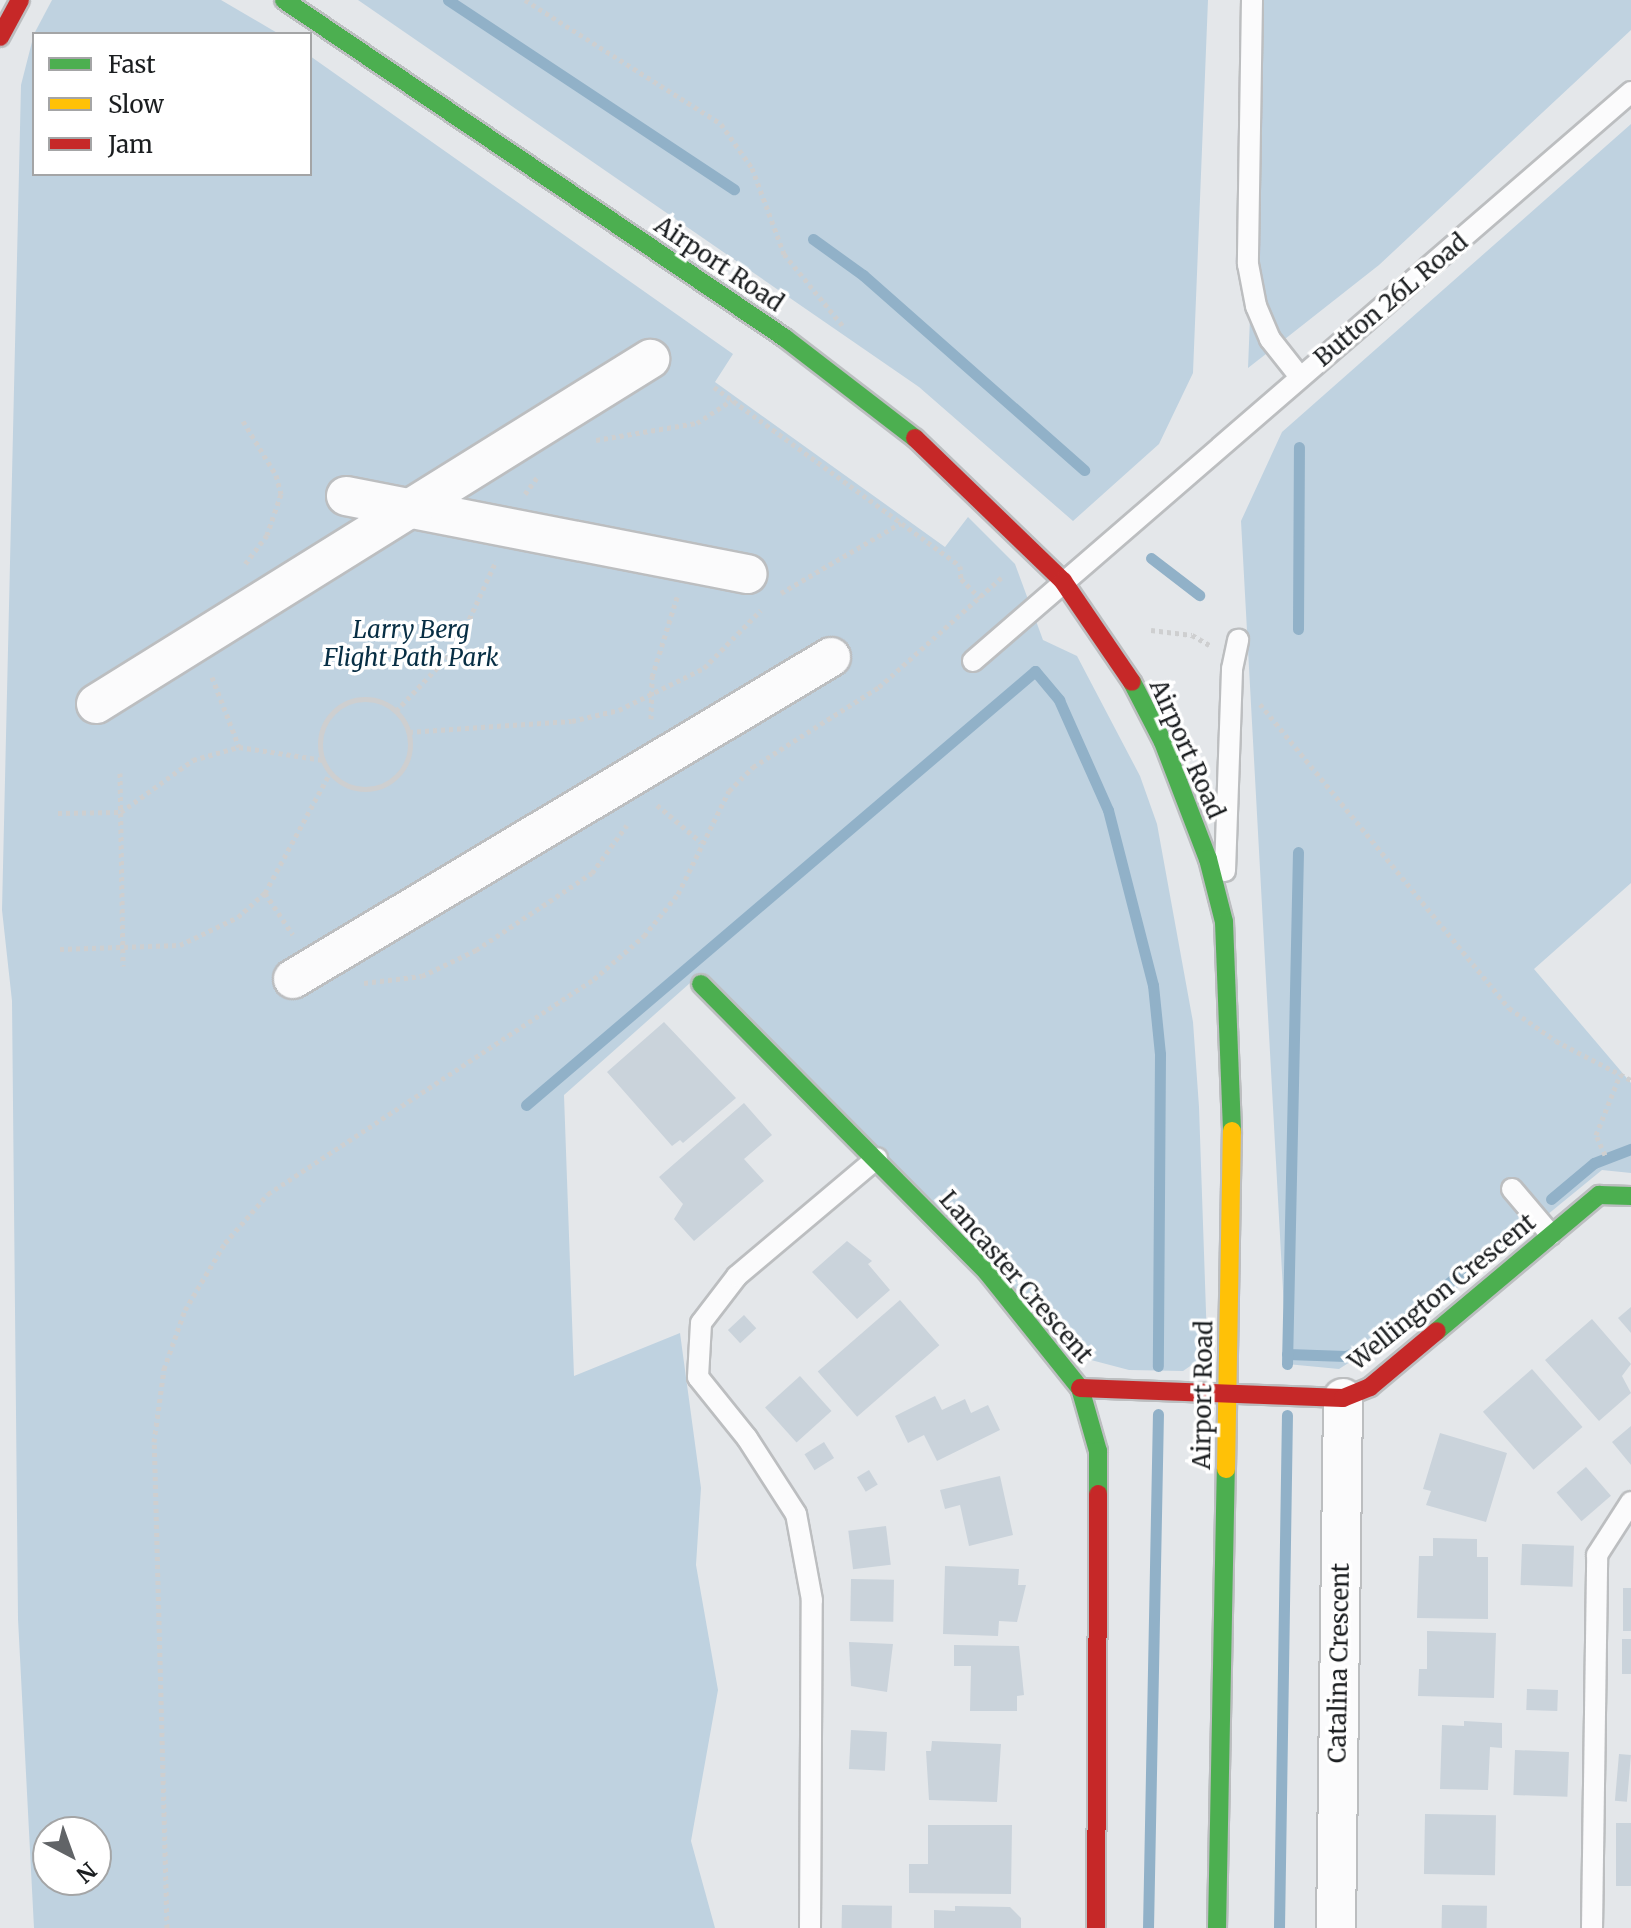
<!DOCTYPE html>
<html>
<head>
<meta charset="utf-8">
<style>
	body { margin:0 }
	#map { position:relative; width:1631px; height:1928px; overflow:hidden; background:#e4e7ea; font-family:Merriweather,serif }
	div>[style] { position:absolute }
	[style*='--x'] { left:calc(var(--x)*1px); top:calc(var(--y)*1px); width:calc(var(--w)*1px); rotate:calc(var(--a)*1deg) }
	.green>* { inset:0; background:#bfd2e0 }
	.stream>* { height:11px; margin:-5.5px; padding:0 5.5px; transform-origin:5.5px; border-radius:5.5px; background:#91b1c8 }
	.building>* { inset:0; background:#cad3db; transform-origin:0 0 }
	.path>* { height:5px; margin-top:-2.5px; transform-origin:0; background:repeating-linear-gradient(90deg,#cecfd0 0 4px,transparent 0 8px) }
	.path>.ring { margin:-2.5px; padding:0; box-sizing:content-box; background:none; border:5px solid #cecfd0; border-radius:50% }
	.roads { filter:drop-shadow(2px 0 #bcbec0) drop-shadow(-2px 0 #bcbec0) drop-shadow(0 2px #bcbec0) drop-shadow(0 -2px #bcbec0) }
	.lane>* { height:20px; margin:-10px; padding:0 10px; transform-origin:10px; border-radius:10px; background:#fbfbfc }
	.street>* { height:38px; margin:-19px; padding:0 19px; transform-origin:19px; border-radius:19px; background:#fbfbfc }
	.fast>* { height:18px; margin:-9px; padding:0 9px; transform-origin:9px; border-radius:9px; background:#4caf50 }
	.slow>* { height:18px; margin:-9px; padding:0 9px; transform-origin:9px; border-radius:9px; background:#ffc107 }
	.jam>* { height:18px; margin:-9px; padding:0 9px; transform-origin:9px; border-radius:9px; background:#c62828 }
	span { translate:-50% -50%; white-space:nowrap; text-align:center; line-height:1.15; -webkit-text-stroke:7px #fff; paint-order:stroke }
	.street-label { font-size:24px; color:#1b1e20 }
	.park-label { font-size:24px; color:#072e44; font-style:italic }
	.legend { position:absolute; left:32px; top:32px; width:280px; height:144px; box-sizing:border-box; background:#fff; border:2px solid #a4a5a6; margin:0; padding:10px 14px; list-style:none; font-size:24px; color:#1b1e20 }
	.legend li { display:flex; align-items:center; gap:16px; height:40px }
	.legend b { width:40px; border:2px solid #a4a5a6 }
	.north { position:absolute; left:32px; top:1816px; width:80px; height:80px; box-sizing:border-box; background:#fff; border:2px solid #a4a5a6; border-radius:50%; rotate:139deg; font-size:22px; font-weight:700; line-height:32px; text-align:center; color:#1b1e20 }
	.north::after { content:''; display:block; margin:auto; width:28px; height:36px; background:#616467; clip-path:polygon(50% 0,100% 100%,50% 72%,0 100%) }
</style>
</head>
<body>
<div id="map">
	<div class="green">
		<div style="clip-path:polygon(52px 0,221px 0,279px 34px,34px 34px)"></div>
		<div style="clip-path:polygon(358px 0,1208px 0,1193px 373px,1159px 444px,1073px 521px,919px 387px)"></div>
		<div style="clip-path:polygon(1258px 0,1631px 0,1631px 30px,1379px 265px,1248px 368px,1260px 67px)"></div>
		<div style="clip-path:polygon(evenodd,34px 34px,34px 174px,310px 174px,310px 56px,733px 354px,715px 382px,945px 547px,968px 517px,1015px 564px,1043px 640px,1077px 656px,1140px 776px,1157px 824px,1193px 1022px,1199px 1107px,1207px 1341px,1199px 1360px,1183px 1371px,1129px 1370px,1091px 1360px,1065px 1343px,690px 983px,564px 1095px,574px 1376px,680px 1333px,701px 1488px,696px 1565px,718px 1690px,691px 1841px,715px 1928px,34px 1928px,18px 1619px,12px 1001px,2px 910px,21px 85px,34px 34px,48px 1832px,96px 1832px,96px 1880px,48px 1880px,48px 1832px)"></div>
		<div style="clip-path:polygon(1631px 124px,1631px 883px,1534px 969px,1631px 1083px,1631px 1173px,1602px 1170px,1428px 1312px,1339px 1369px,1287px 1364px,1241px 521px,1282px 432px)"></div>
	</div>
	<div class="stream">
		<div style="--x:448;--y:0;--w:343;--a:33.5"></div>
		<div style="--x:813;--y:239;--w:62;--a:35.8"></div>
		<div style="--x:863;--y:275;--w:295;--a:41.4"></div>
		<div style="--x:1151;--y:558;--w:61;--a:37.6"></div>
		<div style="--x:1298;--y:629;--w:182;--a:-89.7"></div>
		<div style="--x:526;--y:1105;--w:669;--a:-40.45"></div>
		<div style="--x:1035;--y:671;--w:38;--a:50"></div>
		<div style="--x:1059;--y:700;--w:120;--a:66"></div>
		<div style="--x:1108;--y:810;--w:181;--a:75.6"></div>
		<div style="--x:1153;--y:985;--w:69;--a:84.2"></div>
		<div style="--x:1160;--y:1054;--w:312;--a:90.4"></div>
		<div style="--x:1551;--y:1199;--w:56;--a:-39.9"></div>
		<div style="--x:1594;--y:1163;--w:40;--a:-21"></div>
		<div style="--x:1287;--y:1354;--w:59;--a:1.9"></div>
		<div style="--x:1346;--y:1356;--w:32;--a:-24"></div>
		<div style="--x:1375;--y:1343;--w:183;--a:-39.2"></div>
		<div style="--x:1287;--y:1364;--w:512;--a:-88.77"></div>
		<div style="--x:1148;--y:1928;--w:514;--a:-88.89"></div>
		<div style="--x:1279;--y:1928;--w:513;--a:-89.11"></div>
	</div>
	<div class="building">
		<div style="clip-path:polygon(664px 1022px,736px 1098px,683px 1143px,680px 1140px,672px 1146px,607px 1072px)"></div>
		<div style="clip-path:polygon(744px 1103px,772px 1135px,744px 1159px,764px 1181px,694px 1241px,674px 1219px,683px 1204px,659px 1177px)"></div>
		<div style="clip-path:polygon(847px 1241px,872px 1261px,868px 1264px,890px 1290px,857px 1319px,812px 1272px)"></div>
		<div style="left:900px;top:1300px;width:60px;height:109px;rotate:49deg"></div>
		<div style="clip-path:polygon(1631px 1307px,1631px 1333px,1618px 1318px)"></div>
		<div style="left:744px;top:1315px;width:18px;height:22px;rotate:47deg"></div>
		<div style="clip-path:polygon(1592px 1319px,1631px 1364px,1622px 1376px,1631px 1393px,1599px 1421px,1545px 1360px)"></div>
		<div style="left:1532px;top:1369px;width:77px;height:65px;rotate:49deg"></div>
		<div style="left:800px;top:1376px;width:47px;height:47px;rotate:48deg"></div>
		<div style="clip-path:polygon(935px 1396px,942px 1410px,965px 1399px,971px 1413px,988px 1405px,1000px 1430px,937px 1461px,924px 1435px,908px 1443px,895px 1416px)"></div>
		<div style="clip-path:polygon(1631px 1426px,1631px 1465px,1612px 1442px)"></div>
		<div style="clip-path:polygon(1440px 1433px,1507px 1453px,1486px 1522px,1426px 1505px,1431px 1491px,1423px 1489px)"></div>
		<div style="left:824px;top:1442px;width:19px;height:23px;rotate:58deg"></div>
		<div style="left:1586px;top:1467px;width:38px;height:39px;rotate:49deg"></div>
		<div style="left:869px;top:1470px;width:17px;height:14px;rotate:59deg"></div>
		<div style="clip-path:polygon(1000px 1476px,1013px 1535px,969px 1546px,960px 1505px,945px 1509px,940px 1490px)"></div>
		<div style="left:886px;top:1526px;width:39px;height:38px;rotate:83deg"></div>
		<div style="clip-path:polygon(1433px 1538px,1477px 1539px,1477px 1557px,1488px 1557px,1488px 1619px,1417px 1618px,1419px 1556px,1433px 1556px)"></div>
		<div style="left:1522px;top:1544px;width:52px;height:41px;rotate:2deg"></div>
		<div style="clip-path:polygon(945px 1566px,1019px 1569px,1018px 1585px,1026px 1585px,1017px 1622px,999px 1621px,998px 1636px,943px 1634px)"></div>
		<div style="left:851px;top:1579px;width:43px;height:42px;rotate:1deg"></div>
		<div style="left:1623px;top:1588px;width:8px;height:43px"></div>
		<div style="clip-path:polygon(1427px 1631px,1496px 1633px,1494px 1698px,1418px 1696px,1419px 1669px,1427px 1669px)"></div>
		<div style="left:1622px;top:1639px;width:9px;height:35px"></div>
		<div style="clip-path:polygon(849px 1642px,893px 1644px,887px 1692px,851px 1686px)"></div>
		<div style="clip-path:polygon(954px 1645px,1019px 1646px,1024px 1695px,1017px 1696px,1017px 1711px,970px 1711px,971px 1666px,954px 1666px)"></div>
		<div style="left:1527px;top:1689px;width:31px;height:21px;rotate:2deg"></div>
		<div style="clip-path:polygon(1464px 1721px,1502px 1723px,1502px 1748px,1490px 1747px,1488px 1790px,1440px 1789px,1442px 1725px,1464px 1726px)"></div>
		<div style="left:851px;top:1730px;width:36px;height:39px;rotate:3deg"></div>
		<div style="clip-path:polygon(932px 1741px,1001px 1744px,997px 1802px,929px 1800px,926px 1751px,931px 1751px)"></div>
		<div style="left:1515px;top:1750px;width:54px;height:45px;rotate:2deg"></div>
		<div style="left:1619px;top:1754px;width:12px;height:47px;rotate:5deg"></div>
		<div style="left:1425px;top:1814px;width:71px;height:60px;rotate:1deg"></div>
		<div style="left:1616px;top:1823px;width:15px;height:63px"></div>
		<div style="clip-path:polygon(928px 1825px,1012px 1825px,1011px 1894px,909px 1893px,909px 1864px,928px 1864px)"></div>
		<div style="left:842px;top:1905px;width:50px;height:23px;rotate:1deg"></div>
		<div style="left:1442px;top:1905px;width:45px;height:23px;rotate:1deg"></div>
		<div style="clip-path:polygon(955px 1906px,1010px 1907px,1021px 1918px,1021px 1928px,934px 1928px,934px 1910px,955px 1911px)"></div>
	</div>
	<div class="path">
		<div style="--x:525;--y:0;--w:232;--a:32.3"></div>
		<div style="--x:721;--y:124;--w:54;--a:54.8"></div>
		<div style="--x:752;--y:168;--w:92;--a:69.6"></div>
		<div style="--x:784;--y:254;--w:93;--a:50.7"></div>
		<div style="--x:714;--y:387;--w:304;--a:36"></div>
		<div style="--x:960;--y:566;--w:13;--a:86"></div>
		<div style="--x:961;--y:579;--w:27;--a:45"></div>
		<div style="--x:243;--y:421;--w:63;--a:58.6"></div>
		<div style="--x:276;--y:475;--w:20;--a:75"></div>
		<div style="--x:281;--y:494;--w:43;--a:108.9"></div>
		<div style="--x:267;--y:535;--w:36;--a:127"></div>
		<div style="--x:596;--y:440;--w:102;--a:-9.6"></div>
		<div style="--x:697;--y:423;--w:42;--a:-33.3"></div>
		<div style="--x:525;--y:494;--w:22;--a:-54"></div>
		<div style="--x:781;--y:593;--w:139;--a:-30.3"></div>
		<div style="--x:1151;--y:630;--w:41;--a:7"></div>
		<div style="--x:1192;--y:635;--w:20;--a:30"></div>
		<div style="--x:212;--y:677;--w:75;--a:68.9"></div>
		<div class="ring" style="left:320px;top:699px;width:85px;height:85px"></div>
		<div style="--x:1260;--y:704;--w:393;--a:50.7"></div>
		<div style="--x:1509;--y:1008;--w:57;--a:35.1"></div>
		<div style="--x:1556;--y:1041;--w:85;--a:27.5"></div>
		<div style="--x:396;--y:711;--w:87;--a:-46.4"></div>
		<div style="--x:456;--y:648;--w:96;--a:-65.3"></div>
		<div style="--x:651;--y:719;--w:42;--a:-88.6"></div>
		<div style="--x:652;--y:677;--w:84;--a:-72.6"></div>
		<div style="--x:409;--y:732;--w:163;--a:-3.9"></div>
		<div style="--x:572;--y:721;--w:48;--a:-13.2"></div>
		<div style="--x:619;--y:710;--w:95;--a:-26.3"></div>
		<div style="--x:704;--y:668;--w:81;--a:-45.5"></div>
		<div style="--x:120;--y:773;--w:193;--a:89.1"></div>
		<div style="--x:657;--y:805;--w:57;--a:40.1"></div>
		<div style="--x:58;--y:813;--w:63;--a:-0.9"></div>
		<div style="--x:121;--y:812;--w:89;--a:-35.8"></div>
		<div style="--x:193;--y:760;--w:48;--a:-15.8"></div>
		<div style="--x:239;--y:747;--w:85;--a:8.8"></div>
		<div style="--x:265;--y:893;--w:50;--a:56.3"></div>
		<div style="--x:60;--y:949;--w:120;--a:-1.9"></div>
		<div style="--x:180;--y:945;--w:64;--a:-25.8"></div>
		<div style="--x:238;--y:917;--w:36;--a:-42"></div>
		<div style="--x:265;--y:893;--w:136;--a:-61.6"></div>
		<div style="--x:364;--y:983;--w:58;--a:-6.9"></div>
		<div style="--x:422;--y:976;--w:60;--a:-25.7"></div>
		<div style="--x:476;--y:950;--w:139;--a:-33.6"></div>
		<div style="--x:592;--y:873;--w:59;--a:-53.9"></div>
		<div style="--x:1605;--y:1155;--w:22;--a:-114"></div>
		<div style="--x:1596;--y:1135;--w:65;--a:-68.2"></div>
		<div style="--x:167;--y:1928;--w:486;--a:-91.5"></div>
		<div style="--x:154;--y:1442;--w:74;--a:-82.2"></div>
		<div style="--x:164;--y:1369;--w:63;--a:-70.4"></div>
		<div style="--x:185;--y:1310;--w:78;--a:-59.2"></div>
		<div style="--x:225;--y:1243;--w:65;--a:-48.7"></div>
		<div style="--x:268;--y:1194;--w:391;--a:-33.4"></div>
		<div style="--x:594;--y:979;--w:66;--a:-40.7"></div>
		<div style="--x:644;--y:936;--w:54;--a:-51"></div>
		<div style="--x:678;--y:894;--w:115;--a:-63.7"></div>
		<div style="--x:729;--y:791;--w:34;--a:-45"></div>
		<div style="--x:753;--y:767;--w:149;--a:-32.4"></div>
		<div style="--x:879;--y:687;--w:166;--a:-41.8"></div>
	</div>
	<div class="roads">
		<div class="lane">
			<div style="--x:1252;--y:0;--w:264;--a:90.9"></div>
			<div style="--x:1248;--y:264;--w:43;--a:79.2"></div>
			<div style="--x:1256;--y:306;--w:36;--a:67"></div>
			<div style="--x:1270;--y:339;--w:48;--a:51.7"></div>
			<div style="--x:973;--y:661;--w:870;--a:-40.85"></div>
			<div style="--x:1225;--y:871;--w:202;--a:-88"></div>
			<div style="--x:1232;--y:669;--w:30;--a:-78"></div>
			<div style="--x:1512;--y:1189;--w:60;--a:49.7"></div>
			<div style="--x:810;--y:1928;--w:328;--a:-89.7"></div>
			<div style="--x:812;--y:1600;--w:87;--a:-100.5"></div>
			<div style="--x:796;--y:1514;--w:90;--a:-122.8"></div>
			<div style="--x:747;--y:1438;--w:78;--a:-128.8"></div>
			<div style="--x:698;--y:1377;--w:54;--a:-86.8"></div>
			<div style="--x:701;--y:1323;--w:59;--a:-52.5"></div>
			<div style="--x:737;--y:1276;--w:183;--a:-40.1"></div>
			<div style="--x:1592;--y:1928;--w:373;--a:-89.2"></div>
			<div style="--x:1597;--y:1555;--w:63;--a:-57.3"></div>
		</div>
		<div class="street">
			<div style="--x:346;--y:496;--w:409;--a:11"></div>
			<div style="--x:96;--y:704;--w:653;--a:-31.91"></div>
			<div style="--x:293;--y:979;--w:627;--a:-30.9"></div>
			<div style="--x:1336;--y:1928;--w:530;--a:-89.24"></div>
		</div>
		<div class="fast">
			<div style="--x:284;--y:0;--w:604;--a:34.01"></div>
			<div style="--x:785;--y:338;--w:164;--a:37.6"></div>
			<div style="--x:1132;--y:682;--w:68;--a:62.7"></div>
			<div style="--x:1163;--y:742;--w:125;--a:69"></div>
			<div style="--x:1208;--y:859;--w:65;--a:75.7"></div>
			<div style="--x:1224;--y:922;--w:209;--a:87.8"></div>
			<div style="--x:701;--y:984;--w:406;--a:45.2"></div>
			<div style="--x:987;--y:1272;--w:149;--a:51.3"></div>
			<div style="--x:1080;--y:1388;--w:66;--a:74.1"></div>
			<div style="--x:1098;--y:1451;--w:43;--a:90"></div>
			<div style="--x:1437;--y:1331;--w:212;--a:-40"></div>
			<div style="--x:1599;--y:1195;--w:32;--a:2"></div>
			<div style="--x:1217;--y:1928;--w:459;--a:-88.9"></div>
		</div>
		<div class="slow">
			<div style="--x:1226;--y:1469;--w:338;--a:-89"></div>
		</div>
		<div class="jam">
			<div style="--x:0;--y:37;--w:42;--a:-61.6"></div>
			<div style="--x:915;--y:438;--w:206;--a:44"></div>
			<div style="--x:1063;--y:581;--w:122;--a:55.7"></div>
			<div style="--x:1080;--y:1388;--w:263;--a:2.2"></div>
			<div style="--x:1343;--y:1398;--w:29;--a:-22"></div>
			<div style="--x:1370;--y:1387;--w:87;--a:-39.9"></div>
			<div style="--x:1096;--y:1928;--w:434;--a:-89.7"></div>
		</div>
	</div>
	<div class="street-label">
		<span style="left:719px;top:264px;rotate:34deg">Airport Road</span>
		<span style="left:1391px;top:300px;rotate:-40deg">Button 26L Road</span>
		<span style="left:1187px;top:749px;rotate:66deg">Airport Road</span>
		<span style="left:1016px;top:1277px;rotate:49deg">Lancaster Crescent</span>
		<span style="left:1442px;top:1292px;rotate:-39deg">Wellington Crescent</span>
		<span style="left:1203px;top:1395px;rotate:-89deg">Airport Road</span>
		<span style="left:1339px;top:1663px;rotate:-89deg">Catalina Crescent</span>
	</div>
	<div class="park-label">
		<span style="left:411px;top:644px">Larry Berg<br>Flight Path Park</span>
	</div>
	<ul class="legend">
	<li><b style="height:10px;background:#4caf50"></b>Fast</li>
	<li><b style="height:10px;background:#ffc107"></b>Slow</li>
	<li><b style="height:10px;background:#c62828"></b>Jam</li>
	</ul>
	<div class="north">N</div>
</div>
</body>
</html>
